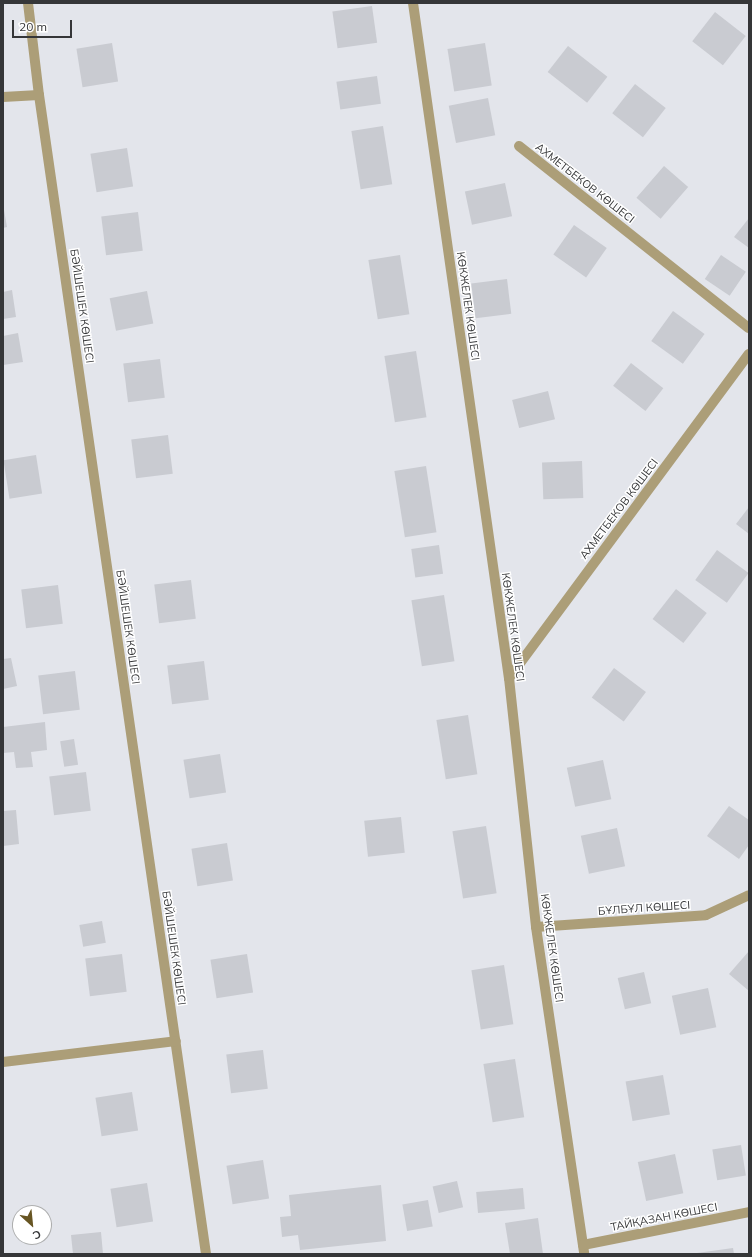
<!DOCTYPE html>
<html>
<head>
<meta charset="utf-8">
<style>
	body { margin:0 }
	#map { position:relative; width:752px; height:1257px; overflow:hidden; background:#e3e5eb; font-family:Mulish,sans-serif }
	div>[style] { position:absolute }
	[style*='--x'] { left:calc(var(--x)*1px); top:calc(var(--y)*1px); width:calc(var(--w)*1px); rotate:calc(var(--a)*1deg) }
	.building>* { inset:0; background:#c9cbd1; transform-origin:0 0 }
	.minor>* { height:10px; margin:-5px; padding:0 5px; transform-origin:5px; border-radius:5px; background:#ac9e78 }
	span { translate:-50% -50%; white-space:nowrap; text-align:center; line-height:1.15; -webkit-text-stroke:3px #fff; paint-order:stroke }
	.street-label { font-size:11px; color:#353638 }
	.frame { position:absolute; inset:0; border:4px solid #353638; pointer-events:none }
	.north { position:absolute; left:12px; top:1205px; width:40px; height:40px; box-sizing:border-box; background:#fff; border:1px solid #aeafaf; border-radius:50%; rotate:153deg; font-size:11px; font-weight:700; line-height:16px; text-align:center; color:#353638 }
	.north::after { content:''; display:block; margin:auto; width:14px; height:18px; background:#675523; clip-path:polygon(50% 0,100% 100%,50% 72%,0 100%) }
	.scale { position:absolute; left:12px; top:20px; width:60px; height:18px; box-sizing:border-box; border:2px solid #353638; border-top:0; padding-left:5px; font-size:12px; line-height:14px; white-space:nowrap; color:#353638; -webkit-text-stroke:3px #fff; paint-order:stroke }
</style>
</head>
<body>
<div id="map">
	<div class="building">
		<div style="left:372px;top:6px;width:37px;height:40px;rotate:82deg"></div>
		<div style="left:715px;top:12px;width:39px;height:37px;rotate:38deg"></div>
		<div style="left:112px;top:43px;width:39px;height:36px;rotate:81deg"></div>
		<div style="left:485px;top:43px;width:43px;height:38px;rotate:81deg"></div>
		<div style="left:568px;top:46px;width:50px;height:33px;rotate:38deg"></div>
		<div style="left:377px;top:76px;width:28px;height:41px;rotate:82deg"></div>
		<div style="left:635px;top:84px;width:39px;height:37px;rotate:38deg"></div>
		<div style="left:488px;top:98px;width:38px;height:40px;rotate:79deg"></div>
		<div style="left:383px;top:126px;width:59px;height:32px;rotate:81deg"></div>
		<div style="left:127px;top:148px;width:39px;height:37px;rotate:81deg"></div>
		<div style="left:664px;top:166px;width:32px;height:42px;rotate:41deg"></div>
		<div style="left:505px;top:183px;width:34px;height:41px;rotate:78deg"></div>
		<div style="clip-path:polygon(3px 204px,7px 227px,3px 228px)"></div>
		<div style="left:138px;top:212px;width:39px;height:37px;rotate:83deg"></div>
		<div style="clip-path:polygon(749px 218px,749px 248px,734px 237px)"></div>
		<div style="left:574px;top:225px;width:40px;height:36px;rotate:35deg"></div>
		<div style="left:400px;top:255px;width:60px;height:32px;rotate:81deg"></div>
		<div style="left:721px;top:255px;width:30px;height:29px;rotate:34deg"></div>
		<div style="left:507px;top:279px;width:35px;height:36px;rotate:83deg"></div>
		<div style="clip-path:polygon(12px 290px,16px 317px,3px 319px,3px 292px)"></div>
		<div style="left:147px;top:291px;width:33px;height:38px;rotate:79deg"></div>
		<div style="left:673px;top:311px;width:39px;height:37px;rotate:36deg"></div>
		<div style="clip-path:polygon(18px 333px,23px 362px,3px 365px,3px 336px)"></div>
		<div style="left:416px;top:351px;width:67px;height:32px;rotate:81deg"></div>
		<div style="left:160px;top:359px;width:39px;height:37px;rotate:83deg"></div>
		<div style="left:631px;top:363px;width:41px;height:29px;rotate:38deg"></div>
		<div style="left:548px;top:391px;width:29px;height:37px;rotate:76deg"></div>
		<div style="left:168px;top:435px;width:39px;height:37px;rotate:83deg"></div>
		<div style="left:36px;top:455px;width:39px;height:33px;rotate:81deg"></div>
		<div style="left:582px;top:461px;width:37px;height:40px;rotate:88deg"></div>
		<div style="left:426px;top:466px;width:67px;height:32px;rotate:81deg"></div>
		<div style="clip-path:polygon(749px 507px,749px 534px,736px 524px)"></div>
		<div style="left:439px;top:545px;width:29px;height:28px;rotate:82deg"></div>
		<div style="left:717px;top:550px;width:39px;height:37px;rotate:36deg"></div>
		<div style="left:191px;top:580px;width:39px;height:37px;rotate:83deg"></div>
		<div style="left:58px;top:585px;width:39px;height:37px;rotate:83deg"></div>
		<div style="left:676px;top:589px;width:39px;height:38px;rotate:38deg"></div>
		<div style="left:444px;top:595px;width:67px;height:33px;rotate:81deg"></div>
		<div style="clip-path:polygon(11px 658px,17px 686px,3px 689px,3px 659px)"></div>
		<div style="left:204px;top:661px;width:39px;height:37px;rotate:83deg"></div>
		<div style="left:614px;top:668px;width:40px;height:37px;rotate:37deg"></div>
		<div style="left:75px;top:671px;width:39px;height:37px;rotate:83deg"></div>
		<div style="left:468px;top:715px;width:60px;height:32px;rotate:81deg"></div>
		<div style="clip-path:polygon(45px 722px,47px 750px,31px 752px,33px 767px,16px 768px,14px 752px,3px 753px,3px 727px)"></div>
		<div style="left:74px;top:739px;width:26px;height:14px;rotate:81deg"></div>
		<div style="left:220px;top:754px;width:39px;height:37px;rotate:81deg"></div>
		<div style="left:603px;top:760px;width:40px;height:37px;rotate:78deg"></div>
		<div style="left:86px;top:772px;width:39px;height:37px;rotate:83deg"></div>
		<div style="clip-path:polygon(729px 806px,749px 820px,749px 845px,739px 859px,707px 836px)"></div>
		<div style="clip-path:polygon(16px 810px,19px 844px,3px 846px,3px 811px)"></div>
		<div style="left:401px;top:817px;width:36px;height:37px;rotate:84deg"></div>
		<div style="left:486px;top:826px;width:68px;height:34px;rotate:81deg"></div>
		<div style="left:617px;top:828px;width:39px;height:37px;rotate:78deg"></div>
		<div style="left:227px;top:843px;width:38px;height:36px;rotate:81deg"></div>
		<div style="left:102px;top:921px;width:22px;height:23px;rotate:80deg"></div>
		<div style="clip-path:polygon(749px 951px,749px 991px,729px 974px)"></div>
		<div style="left:122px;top:954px;width:38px;height:37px;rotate:83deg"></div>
		<div style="left:247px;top:954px;width:39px;height:37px;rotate:81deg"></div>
		<div style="left:504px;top:965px;width:60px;height:33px;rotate:81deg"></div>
		<div style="left:644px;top:972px;width:32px;height:27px;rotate:77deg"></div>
		<div style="left:708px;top:988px;width:40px;height:37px;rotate:78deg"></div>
		<div style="left:263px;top:1050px;width:39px;height:37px;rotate:83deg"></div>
		<div style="left:515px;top:1059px;width:59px;height:32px;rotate:81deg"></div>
		<div style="left:663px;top:1075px;width:40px;height:38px;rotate:80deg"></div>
		<div style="left:132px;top:1092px;width:39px;height:37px;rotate:81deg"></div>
		<div style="left:741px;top:1145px;width:31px;height:29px;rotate:81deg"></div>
		<div style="left:675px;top:1154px;width:40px;height:38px;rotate:78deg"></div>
		<div style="left:263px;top:1160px;width:39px;height:37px;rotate:81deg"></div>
		<div style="left:457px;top:1181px;width:27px;height:25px;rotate:77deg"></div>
		<div style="left:147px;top:1183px;width:39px;height:37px;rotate:81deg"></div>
		<div style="clip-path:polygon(381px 1185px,386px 1241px,300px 1250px,298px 1235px,282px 1237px,280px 1217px,291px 1216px,289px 1195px)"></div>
		<div style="left:523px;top:1188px;width:21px;height:47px;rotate:85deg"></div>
		<div style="left:428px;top:1200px;width:27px;height:26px;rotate:80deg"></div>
		<div style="clip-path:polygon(538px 1218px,543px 1254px,510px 1254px,505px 1223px)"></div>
		<div style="clip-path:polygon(101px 1232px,103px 1254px,73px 1254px,71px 1235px)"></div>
		<div style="clip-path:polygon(733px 1248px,734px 1254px,697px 1254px,697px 1253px)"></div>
	</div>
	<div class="minor">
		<div style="--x:28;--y:3;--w:93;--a:83.2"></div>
		<div style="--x:39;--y:95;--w:1171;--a:81.8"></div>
		<div style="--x:413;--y:3;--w:682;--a:81.91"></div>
		<div style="--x:509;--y:678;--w:250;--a:83.8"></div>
		<div style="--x:536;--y:927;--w:331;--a:81.6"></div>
		<div style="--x:3;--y:97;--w:36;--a:-3"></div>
		<div style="--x:519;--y:146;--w:293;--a:38.4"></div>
		<div style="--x:509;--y:678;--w:403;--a:-53.5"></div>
		<div style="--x:536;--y:927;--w:170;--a:-4"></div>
		<div style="--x:706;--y:915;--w:47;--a:-24.9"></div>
		<div style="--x:3;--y:1062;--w:174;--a:-6.9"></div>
		<div style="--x:583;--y:1245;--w:169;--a:-11.2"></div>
	</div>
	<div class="street-label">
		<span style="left:585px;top:183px;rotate:38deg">АХМЕТБЕКОВ КӨШЕСІ</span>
		<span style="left:82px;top:306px;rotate:82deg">БӘЙШЕШЕК КӨШЕСІ</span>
		<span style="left:468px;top:306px;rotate:82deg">КӨКЖЕЛЕК КӨШЕСІ</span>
		<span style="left:619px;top:509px;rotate:-53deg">АХМЕТБЕКОВ КӨШЕСІ</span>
		<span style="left:128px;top:627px;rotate:82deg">БӘЙШЕШЕК КӨШЕСІ</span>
		<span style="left:513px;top:627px;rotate:82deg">КӨКЖЕЛЕК КӨШЕСІ</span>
		<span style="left:644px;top:908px;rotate:-4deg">БҰЛБҰЛ КӨШЕСІ</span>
		<span style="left:174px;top:948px;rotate:82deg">БӘЙШЕШЕК КӨШЕСІ</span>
		<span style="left:552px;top:948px;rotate:82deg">КӨКЖЕЛЕК КӨШЕСІ</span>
		<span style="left:664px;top:1217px;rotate:-11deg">ТАЙҚАЗАН КӨШЕСІ</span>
	</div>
	<div class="frame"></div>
	<div class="north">С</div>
	<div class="scale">20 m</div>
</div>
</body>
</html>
